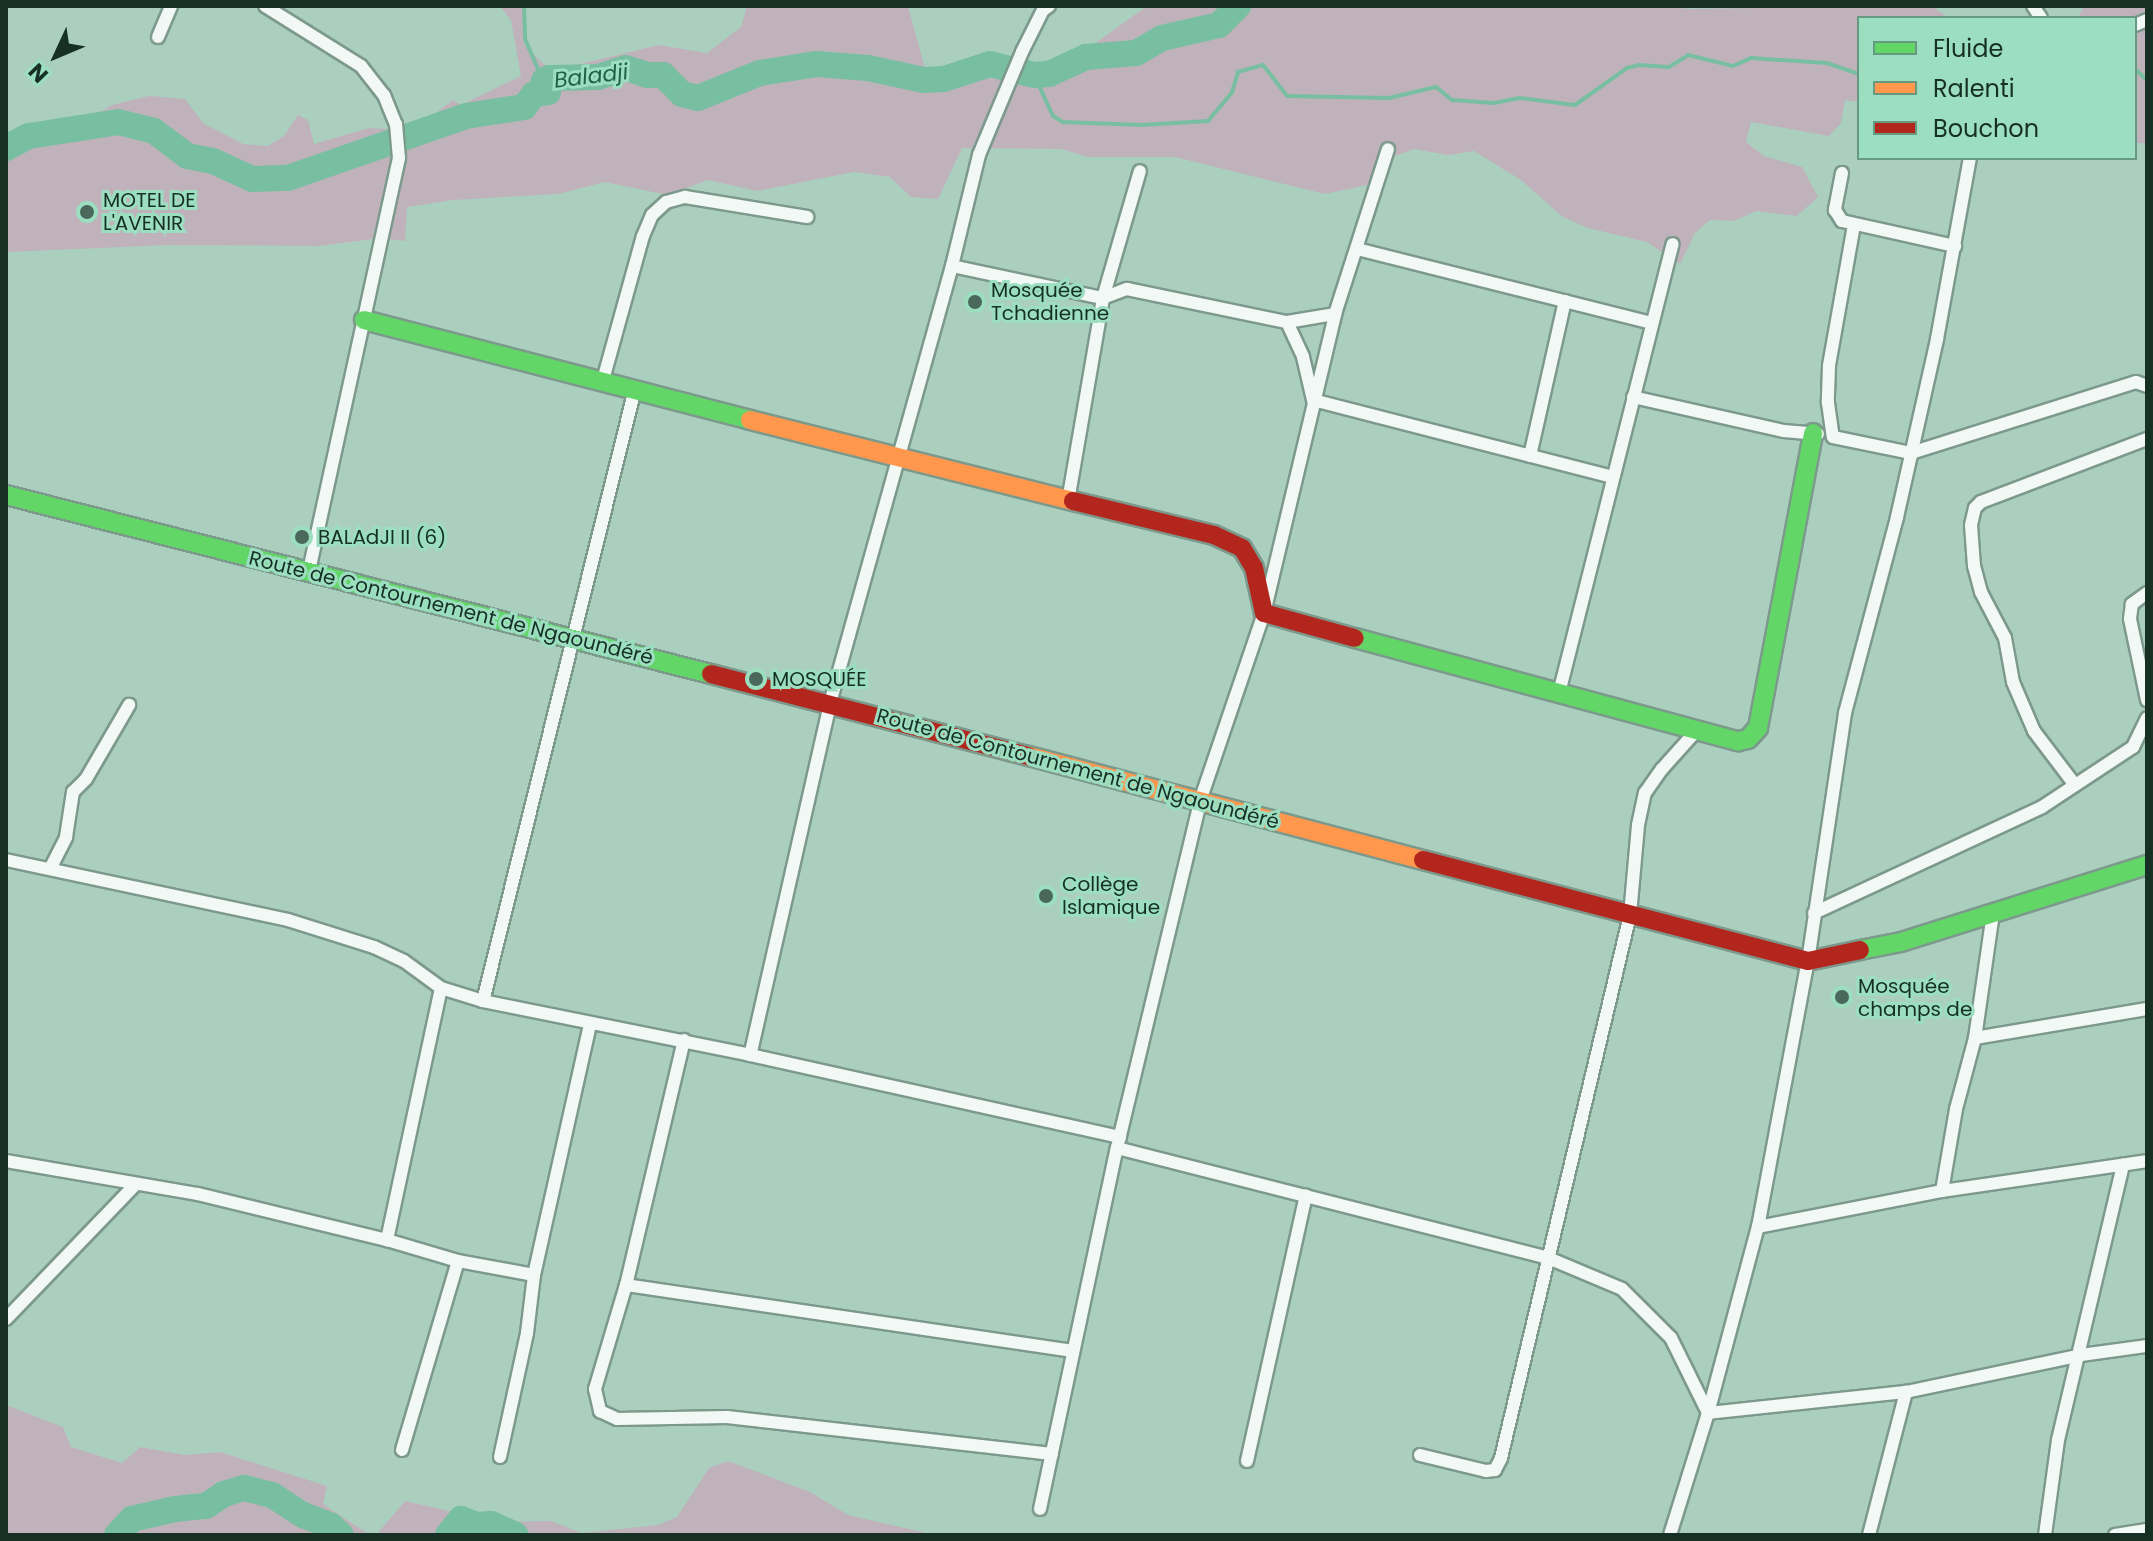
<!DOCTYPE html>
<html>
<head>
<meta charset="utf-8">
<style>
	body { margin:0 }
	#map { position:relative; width:2153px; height:1541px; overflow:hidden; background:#abcfbf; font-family:Poppins,sans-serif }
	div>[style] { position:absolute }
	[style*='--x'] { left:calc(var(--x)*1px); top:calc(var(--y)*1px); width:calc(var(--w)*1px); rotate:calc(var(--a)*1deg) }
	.green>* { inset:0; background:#bfb2bb }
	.stream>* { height:4px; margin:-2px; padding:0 2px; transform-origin:2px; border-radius:2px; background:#78bfa1 }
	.river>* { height:26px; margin:-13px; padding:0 13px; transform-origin:13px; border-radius:13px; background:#78bfa1 }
	.roads { filter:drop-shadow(2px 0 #7c998c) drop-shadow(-2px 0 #7c998c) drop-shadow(0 2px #7c998c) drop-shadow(0 -2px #7c998c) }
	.street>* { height:12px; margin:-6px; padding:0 6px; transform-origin:6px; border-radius:6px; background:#f2f8f5 }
	.fast>* { height:18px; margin:-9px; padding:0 9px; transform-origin:9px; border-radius:9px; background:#63d668 }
	.slow>* { height:18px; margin:-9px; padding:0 9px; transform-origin:9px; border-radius:9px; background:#ff974d }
	.jam>* { height:18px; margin:-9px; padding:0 9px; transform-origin:9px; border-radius:9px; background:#b3261e }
	.dots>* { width:22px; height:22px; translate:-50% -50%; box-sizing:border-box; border:4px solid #9cdec0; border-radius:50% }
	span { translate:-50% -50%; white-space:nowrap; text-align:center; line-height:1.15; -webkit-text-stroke:6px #9cdec0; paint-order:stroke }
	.poi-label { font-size:20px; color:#163025 }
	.left { translate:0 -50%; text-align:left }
	.street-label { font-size:20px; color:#163025 }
	.water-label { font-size:22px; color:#1f6148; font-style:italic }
	.frame { position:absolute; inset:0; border:8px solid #163025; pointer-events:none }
	.legend { position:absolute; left:1857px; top:16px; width:280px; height:144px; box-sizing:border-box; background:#9cdec0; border:2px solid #669882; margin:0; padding:10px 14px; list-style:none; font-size:24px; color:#163025 }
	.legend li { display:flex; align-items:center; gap:16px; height:40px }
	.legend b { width:40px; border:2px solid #669882 }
	.north { position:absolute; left:16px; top:16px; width:80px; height:80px; -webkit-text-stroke:6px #9cdec0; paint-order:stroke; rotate:226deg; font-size:22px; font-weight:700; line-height:32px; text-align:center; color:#163025 }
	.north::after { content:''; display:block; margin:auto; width:28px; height:36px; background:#163025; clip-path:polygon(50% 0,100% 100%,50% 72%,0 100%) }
</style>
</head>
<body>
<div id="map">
	<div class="green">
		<div style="clip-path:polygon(500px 6px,523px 6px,524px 45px,551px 71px,659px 45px,707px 53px,741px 27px,747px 6px,908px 6px,928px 79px,945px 82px,980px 78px,1036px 79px,1076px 57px,1143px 9px,1155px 6px,1663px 6px,1687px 9px,1932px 6px,1949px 18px,1859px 18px,1859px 102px,1845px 100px,1841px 123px,1829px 136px,1751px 122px,1746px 142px,1764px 156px,1802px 167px,1818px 197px,1797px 216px,1756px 211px,1734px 221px,1710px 220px,1695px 233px,1680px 264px,1647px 242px,1588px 228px,1563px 217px,1521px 180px,1474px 151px,1448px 155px,1414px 149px,1390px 158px,1372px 184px,1325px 194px,1175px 157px,1088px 157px,1062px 149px,962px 148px,938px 199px,911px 197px,890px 177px,854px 172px,757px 191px,708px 180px,667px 195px,605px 182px,558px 194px,453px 200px,407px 207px,405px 241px,381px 238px,319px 246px,169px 245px,6px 252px,6px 158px,55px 140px,112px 105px,149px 96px,185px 99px,203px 123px,243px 144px,268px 146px,284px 136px,298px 115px,308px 120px,314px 144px,369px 128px,403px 130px,427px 120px,453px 100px,461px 105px,521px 76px,511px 20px)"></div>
		<div style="clip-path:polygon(2084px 6px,2147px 6px,2147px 143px,2135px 143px,2135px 18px,2078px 18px)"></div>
		<div style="clip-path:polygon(6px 1405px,63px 1427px,71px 1447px,122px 1463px,140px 1447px,185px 1455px,220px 1452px,327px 1486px,323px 1504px,370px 1535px,6px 1535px)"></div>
		<div style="clip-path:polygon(728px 1461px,810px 1492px,848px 1515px,935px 1535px,376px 1535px,405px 1501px,498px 1522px,551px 1521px,581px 1533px,658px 1525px,677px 1517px,709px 1468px)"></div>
	</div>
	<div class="stream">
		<div style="--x:524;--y:6;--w:33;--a:88"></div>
		<div style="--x:525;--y:39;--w:58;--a:66.5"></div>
		<div style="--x:2135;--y:69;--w:16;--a:43"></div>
		<div style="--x:1034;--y:75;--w:45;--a:65.1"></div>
		<div style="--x:1053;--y:116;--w:12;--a:31"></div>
		<div style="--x:1063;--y:122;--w:79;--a:2.2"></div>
		<div style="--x:1142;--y:125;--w:66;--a:-3.5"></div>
		<div style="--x:1208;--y:121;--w:38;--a:-50"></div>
		<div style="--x:1232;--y:92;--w:21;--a:-73"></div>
		<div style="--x:1238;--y:72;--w:26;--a:-16"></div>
		<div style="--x:1263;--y:65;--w:39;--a:52"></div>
		<div style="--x:1287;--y:96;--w:102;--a:1.1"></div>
		<div style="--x:1389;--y:98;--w:48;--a:-13.2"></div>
		<div style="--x:1436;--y:87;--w:21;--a:39"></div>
		<div style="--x:1452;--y:100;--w:42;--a:4.1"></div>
		<div style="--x:1494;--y:103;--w:26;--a:-11"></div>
		<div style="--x:1520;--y:98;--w:55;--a:7.3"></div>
		<div style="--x:1575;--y:105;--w:64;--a:-35.4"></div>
		<div style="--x:1627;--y:68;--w:12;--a:-14"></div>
		<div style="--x:1639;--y:65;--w:30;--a:4"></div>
		<div style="--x:1669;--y:67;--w:22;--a:-32"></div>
		<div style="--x:1688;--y:55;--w:46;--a:13.7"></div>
		<div style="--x:1733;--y:66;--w:20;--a:-24"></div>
		<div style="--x:1751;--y:58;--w:76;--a:3.8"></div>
		<div style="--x:1827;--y:63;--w:34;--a:19"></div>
	</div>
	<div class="river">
		<div style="--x:6;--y:148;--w:26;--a:-28"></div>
		<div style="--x:29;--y:136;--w:90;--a:-8.9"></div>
		<div style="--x:118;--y:122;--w:37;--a:14"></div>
		<div style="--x:154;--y:131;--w:41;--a:37.1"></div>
		<div style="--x:187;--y:156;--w:26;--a:11"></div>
		<div style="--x:213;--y:161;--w:43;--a:24.8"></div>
		<div style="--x:252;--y:179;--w:36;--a:-2"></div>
		<div style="--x:288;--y:178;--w:188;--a:-19.2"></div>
		<div style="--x:466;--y:116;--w:59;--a:-8.8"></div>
		<div style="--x:524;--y:107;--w:16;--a:-52"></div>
		<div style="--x:534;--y:94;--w:14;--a:-8"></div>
		<div style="--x:548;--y:92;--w:12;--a:-110"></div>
		<div style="--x:544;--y:81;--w:6;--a:-31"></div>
		<div style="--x:549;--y:78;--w:49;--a:-1.2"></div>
		<div style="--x:598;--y:77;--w:29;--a:-18"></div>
		<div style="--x:626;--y:68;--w:23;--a:18"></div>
		<div style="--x:648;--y:75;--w:15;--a:0"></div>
		<div style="--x:663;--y:75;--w:27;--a:45"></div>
		<div style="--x:682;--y:94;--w:16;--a:14"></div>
		<div style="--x:698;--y:98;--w:67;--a:-22"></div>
		<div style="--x:760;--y:73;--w:58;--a:-9"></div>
		<div style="--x:817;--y:64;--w:51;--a:4.5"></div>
		<div style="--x:868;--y:68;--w:57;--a:12.1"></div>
		<div style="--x:924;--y:80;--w:20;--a:-3"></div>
		<div style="--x:944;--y:79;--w:48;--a:-18.1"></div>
		<div style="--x:990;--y:64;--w:45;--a:14"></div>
		<div style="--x:1034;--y:75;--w:15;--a:-4"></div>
		<div style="--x:1049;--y:74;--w:41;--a:-24.7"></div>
		<div style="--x:1086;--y:57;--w:50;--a:-4.6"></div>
		<div style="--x:1136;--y:53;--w:30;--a:-30"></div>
		<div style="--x:1162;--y:38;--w:58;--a:-12.8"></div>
		<div style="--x:1219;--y:25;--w:27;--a:-45"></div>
		<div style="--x:117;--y:1535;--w:22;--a:-47"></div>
		<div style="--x:132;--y:1519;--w:44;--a:-13.1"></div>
		<div style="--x:175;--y:1509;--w:31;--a:-6"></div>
		<div style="--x:206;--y:1506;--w:22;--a:-34"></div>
		<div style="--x:224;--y:1494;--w:21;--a:-17"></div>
		<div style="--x:244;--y:1488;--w:29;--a:14"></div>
		<div style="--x:272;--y:1495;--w:37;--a:33"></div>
		<div style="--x:303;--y:1515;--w:30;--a:21"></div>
		<div style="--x:331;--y:1526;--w:13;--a:42"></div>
		<div style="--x:448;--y:1535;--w:21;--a:-51"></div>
		<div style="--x:461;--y:1519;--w:17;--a:21"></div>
		<div style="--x:477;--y:1525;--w:14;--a:-4"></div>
		<div style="--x:491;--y:1524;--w:27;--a:24"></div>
	</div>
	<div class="roads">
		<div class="street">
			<div style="--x:265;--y:6;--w:113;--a:32"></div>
			<div style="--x:361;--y:66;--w:37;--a:52"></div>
			<div style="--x:384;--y:95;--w:31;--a:68"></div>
			<div style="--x:396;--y:124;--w:34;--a:85"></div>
			<div style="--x:399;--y:158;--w:424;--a:102.3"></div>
			<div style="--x:1049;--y:6;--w:7;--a:146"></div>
			<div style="--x:1043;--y:10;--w:47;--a:116.6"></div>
			<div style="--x:1022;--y:52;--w:112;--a:112.7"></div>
			<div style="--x:979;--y:155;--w:114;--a:103.7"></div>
			<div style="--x:952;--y:266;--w:455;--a:105.6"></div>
			<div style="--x:830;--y:704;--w:360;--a:102.8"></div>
			<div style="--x:750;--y:1055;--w:379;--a:12.5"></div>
			<div style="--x:2033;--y:6;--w:14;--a:56"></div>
			<div style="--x:2135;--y:25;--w:13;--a:-23"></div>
			<div style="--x:158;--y:37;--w:34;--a:-67"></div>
			<div style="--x:1842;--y:173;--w:38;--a:101"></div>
			<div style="--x:1835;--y:210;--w:13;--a:58"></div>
			<div style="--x:1842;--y:221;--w:116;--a:12.5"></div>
			<div style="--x:1854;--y:225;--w:143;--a:100.1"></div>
			<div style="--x:1829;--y:366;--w:37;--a:92"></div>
			<div style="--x:1828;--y:403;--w:34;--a:82"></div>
			<div style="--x:1833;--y:437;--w:80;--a:11.6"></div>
			<div style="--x:1911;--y:453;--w:236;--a:-17.5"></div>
			<div style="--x:2136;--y:382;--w:12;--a:20"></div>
			<div style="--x:1357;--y:249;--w:303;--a:14.1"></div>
			<div style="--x:952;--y:266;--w:154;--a:12"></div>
			<div style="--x:1103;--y:298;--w:26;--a:-21"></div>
			<div style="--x:1127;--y:289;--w:163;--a:11.7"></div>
			<div style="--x:1287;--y:322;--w:49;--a:-9.5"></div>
			<div style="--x:1287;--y:322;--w:38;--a:65"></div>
			<div style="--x:1303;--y:357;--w:44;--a:76.9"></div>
			<div style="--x:1313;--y:400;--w:310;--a:14.4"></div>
			<div style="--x:603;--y:380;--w:149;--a:-74.5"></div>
			<div style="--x:643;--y:236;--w:23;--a:-67"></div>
			<div style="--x:652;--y:215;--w:19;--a:-43"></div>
			<div style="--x:666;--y:202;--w:20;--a:-15"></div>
			<div style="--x:685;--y:197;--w:124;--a:9.3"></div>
			<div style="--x:1633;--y:397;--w:155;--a:12.7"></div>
			<div style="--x:1784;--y:431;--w:34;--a:5"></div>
			<div style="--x:1530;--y:456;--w:159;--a:-77.3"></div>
			<div style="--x:1068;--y:501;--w:206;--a:-80.2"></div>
			<div style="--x:1103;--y:298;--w:132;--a:-73.8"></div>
			<div style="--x:2147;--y:593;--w:19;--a:144"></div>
			<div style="--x:2132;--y:604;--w:15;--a:98"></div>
			<div style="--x:2130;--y:619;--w:83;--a:78.1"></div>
			<div style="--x:1559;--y:693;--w:463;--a:-75.8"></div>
			<div style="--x:2075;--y:785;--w:68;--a:-127.2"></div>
			<div style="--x:2034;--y:731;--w:53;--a:-113.2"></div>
			<div style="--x:2013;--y:682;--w:45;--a:-100.3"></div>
			<div style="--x:2005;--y:638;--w:52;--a:-117.6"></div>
			<div style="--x:1981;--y:592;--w:27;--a:-105"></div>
			<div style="--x:1974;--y:566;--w:41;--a:-94.2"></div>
			<div style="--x:1971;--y:525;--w:17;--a:-77"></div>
			<div style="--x:1975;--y:508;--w:8;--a:-45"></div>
			<div style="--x:1981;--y:502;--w:178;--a:-20.8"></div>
			<div style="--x:6;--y:860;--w:288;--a:12"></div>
			<div style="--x:288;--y:920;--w:90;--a:17.4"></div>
			<div style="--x:374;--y:947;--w:33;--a:25"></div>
			<div style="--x:404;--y:961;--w:46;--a:36.1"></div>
			<div style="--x:441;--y:988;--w:44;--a:17.2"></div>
			<div style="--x:483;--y:1001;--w:631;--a:-76.05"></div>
			<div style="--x:50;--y:869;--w:36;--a:-63"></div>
			<div style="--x:66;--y:837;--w:46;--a:-81.2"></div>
			<div style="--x:73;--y:792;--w:18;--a:-45"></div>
			<div style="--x:86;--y:779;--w:86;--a:-59.8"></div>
			<div style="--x:1814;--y:913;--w:251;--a:-24.9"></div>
			<div style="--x:2042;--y:807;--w:109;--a:-33.4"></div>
			<div style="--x:2133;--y:747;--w:32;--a:-64"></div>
			<div style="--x:441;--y:988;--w:258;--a:102.1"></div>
			<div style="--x:387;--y:1240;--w:74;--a:16.5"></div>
			<div style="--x:458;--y:1261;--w:77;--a:10.4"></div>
			<div style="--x:483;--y:1001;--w:272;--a:11.4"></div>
			<div style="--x:1975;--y:1038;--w:174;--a:-9.6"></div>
			<div style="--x:684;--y:1040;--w:252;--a:103.3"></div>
			<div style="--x:626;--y:1285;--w:109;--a:106.6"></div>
			<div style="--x:595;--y:1389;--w:23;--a:77"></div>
			<div style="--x:600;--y:1411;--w:19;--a:25"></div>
			<div style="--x:617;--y:1419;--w:110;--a:-1"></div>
			<div style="--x:727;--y:1417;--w:327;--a:6.5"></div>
			<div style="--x:1117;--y:1148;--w:443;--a:14.3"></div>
			<div style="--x:1546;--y:1257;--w:82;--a:22.8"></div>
			<div style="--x:1622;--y:1289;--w:69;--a:45"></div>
			<div style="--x:1671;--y:1338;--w:84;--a:63.7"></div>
			<div style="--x:1708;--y:1413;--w:199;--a:-6.1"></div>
			<div style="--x:1906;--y:1392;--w:179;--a:-11.9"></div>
			<div style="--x:2081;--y:1355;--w:67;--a:-7.8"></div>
			<div style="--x:6;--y:1161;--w:195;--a:9.8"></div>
			<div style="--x:198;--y:1194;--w:195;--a:13.7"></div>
			<div style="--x:1942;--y:1191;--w:83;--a:-80.3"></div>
			<div style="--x:1956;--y:1109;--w:73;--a:-75"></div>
			<div style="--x:1975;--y:1038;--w:126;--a:-81.8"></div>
			<div style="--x:1758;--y:1227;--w:187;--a:-11.1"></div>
			<div style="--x:1942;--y:1191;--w:207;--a:-8.3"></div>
			<div style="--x:626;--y:1285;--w:451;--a:8.4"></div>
			<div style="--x:6;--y:1319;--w:187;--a:-46.1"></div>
			<div style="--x:402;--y:1450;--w:197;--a:-73.5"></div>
			<div style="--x:1420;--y:1455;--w:68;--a:13.6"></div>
			<div style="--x:1486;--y:1471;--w:9;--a:-6"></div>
			<div style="--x:1495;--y:1470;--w:13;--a:-63"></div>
			<div style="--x:1501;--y:1458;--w:558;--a:-76.64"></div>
			<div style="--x:1630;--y:915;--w:90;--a:-84.9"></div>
			<div style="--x:1638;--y:825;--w:33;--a:-78"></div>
			<div style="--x:1645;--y:793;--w:29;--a:-55"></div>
			<div style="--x:1662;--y:769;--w:52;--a:-48.1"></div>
			<div style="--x:500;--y:1457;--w:127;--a:-77.7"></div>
			<div style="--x:527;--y:1333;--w:58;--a:-83.1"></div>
			<div style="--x:534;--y:1275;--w:257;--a:-77.4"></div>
			<div style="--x:1247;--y:1461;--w:272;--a:-77.5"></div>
			<div style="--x:1040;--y:1509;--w:369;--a:-78"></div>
			<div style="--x:1117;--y:1148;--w:357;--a:-76.5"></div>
			<div style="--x:1200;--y:801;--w:199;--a:-71.2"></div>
			<div style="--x:1264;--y:613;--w:307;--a:-76.6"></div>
			<div style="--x:1335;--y:314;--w:173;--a:-72.2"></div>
			<div style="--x:1670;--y:1535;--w:128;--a:-72.7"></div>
			<div style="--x:1708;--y:1413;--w:193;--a:-75"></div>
			<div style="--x:1758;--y:1227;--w:271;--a:-79.4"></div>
			<div style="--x:1808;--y:961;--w:251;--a:-81.5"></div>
			<div style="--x:1845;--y:713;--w:203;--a:-75.1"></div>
			<div style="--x:1897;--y:517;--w:182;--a:-77.3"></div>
			<div style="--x:1937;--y:339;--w:184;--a:-79.7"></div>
			<div style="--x:1869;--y:1535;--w:148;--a:-75.5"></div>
			<div style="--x:2045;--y:1535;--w:96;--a:-82.2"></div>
			<div style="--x:2058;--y:1440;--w:283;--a:-76.7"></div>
			<div style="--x:2115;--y:1535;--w:32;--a:-9"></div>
		</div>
		<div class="fast">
			<div style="--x:364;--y:320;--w:399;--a:14.5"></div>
			<div style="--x:6;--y:495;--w:727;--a:14.25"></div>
			<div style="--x:1355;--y:638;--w:397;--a:15.1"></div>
			<div style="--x:1738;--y:741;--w:10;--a:-11"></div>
			<div style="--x:1748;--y:739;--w:15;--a:-48"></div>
			<div style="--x:1758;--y:728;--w:300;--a:-79.4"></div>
			<div style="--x:1860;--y:950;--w:42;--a:-11"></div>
			<div style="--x:1901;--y:942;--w:258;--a:-17.4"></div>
		</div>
		<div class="slow">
			<div style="--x:750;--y:420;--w:333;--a:14.1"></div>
			<div style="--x:1029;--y:756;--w:407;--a:14.8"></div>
		</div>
		<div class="jam">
			<div style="--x:1073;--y:501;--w:145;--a:13.6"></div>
			<div style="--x:1214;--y:535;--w:31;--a:25"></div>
			<div style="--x:1242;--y:548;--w:23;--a:59"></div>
			<div style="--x:1254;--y:568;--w:46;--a:77.5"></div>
			<div style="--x:1264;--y:613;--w:94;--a:15.4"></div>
			<div style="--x:711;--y:674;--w:328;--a:14.5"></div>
			<div style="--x:1423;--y:860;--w:398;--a:14.7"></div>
			<div style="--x:1808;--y:961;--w:53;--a:-11.9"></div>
		</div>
	</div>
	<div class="dots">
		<div style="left:87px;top:212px;background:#4a685b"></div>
		<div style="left:975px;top:302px;background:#4a685b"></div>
		<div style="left:302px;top:537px;background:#4a685b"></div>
		<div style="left:756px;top:679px;background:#4a685b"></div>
		<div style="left:1046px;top:896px;background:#4a685b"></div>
		<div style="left:1842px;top:997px;background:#4a685b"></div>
	</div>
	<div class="poi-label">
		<span class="left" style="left:103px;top:212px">MOTEL DE<br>L'AVENIR</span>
		<span class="left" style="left:991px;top:302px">Mosquée<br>Tchadienne</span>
		<span class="left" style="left:318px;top:537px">BALAdJI II (6)</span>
		<span class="left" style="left:772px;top:679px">MOSQUÉE</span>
		<span class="left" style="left:1062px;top:896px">Collège<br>Islamique</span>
		<span class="left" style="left:1858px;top:998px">Mosquée<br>champs de</span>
	</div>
	<div class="street-label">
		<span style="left:451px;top:608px;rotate:14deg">Route de Contournement de Ngaoundéré</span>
		<span style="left:1078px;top:769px;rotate:15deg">Route de Contournement de Ngaoundéré</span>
	</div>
	<div class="water-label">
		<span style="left:591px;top:76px;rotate:-7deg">Baladji</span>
	</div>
	<div class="frame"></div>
	<ul class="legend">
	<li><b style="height:10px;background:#63d668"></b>Fluide</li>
	<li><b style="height:10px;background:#ff974d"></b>Ralenti</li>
	<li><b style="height:10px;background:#b3261e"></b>Bouchon</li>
	</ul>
	<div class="north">N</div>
</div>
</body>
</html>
